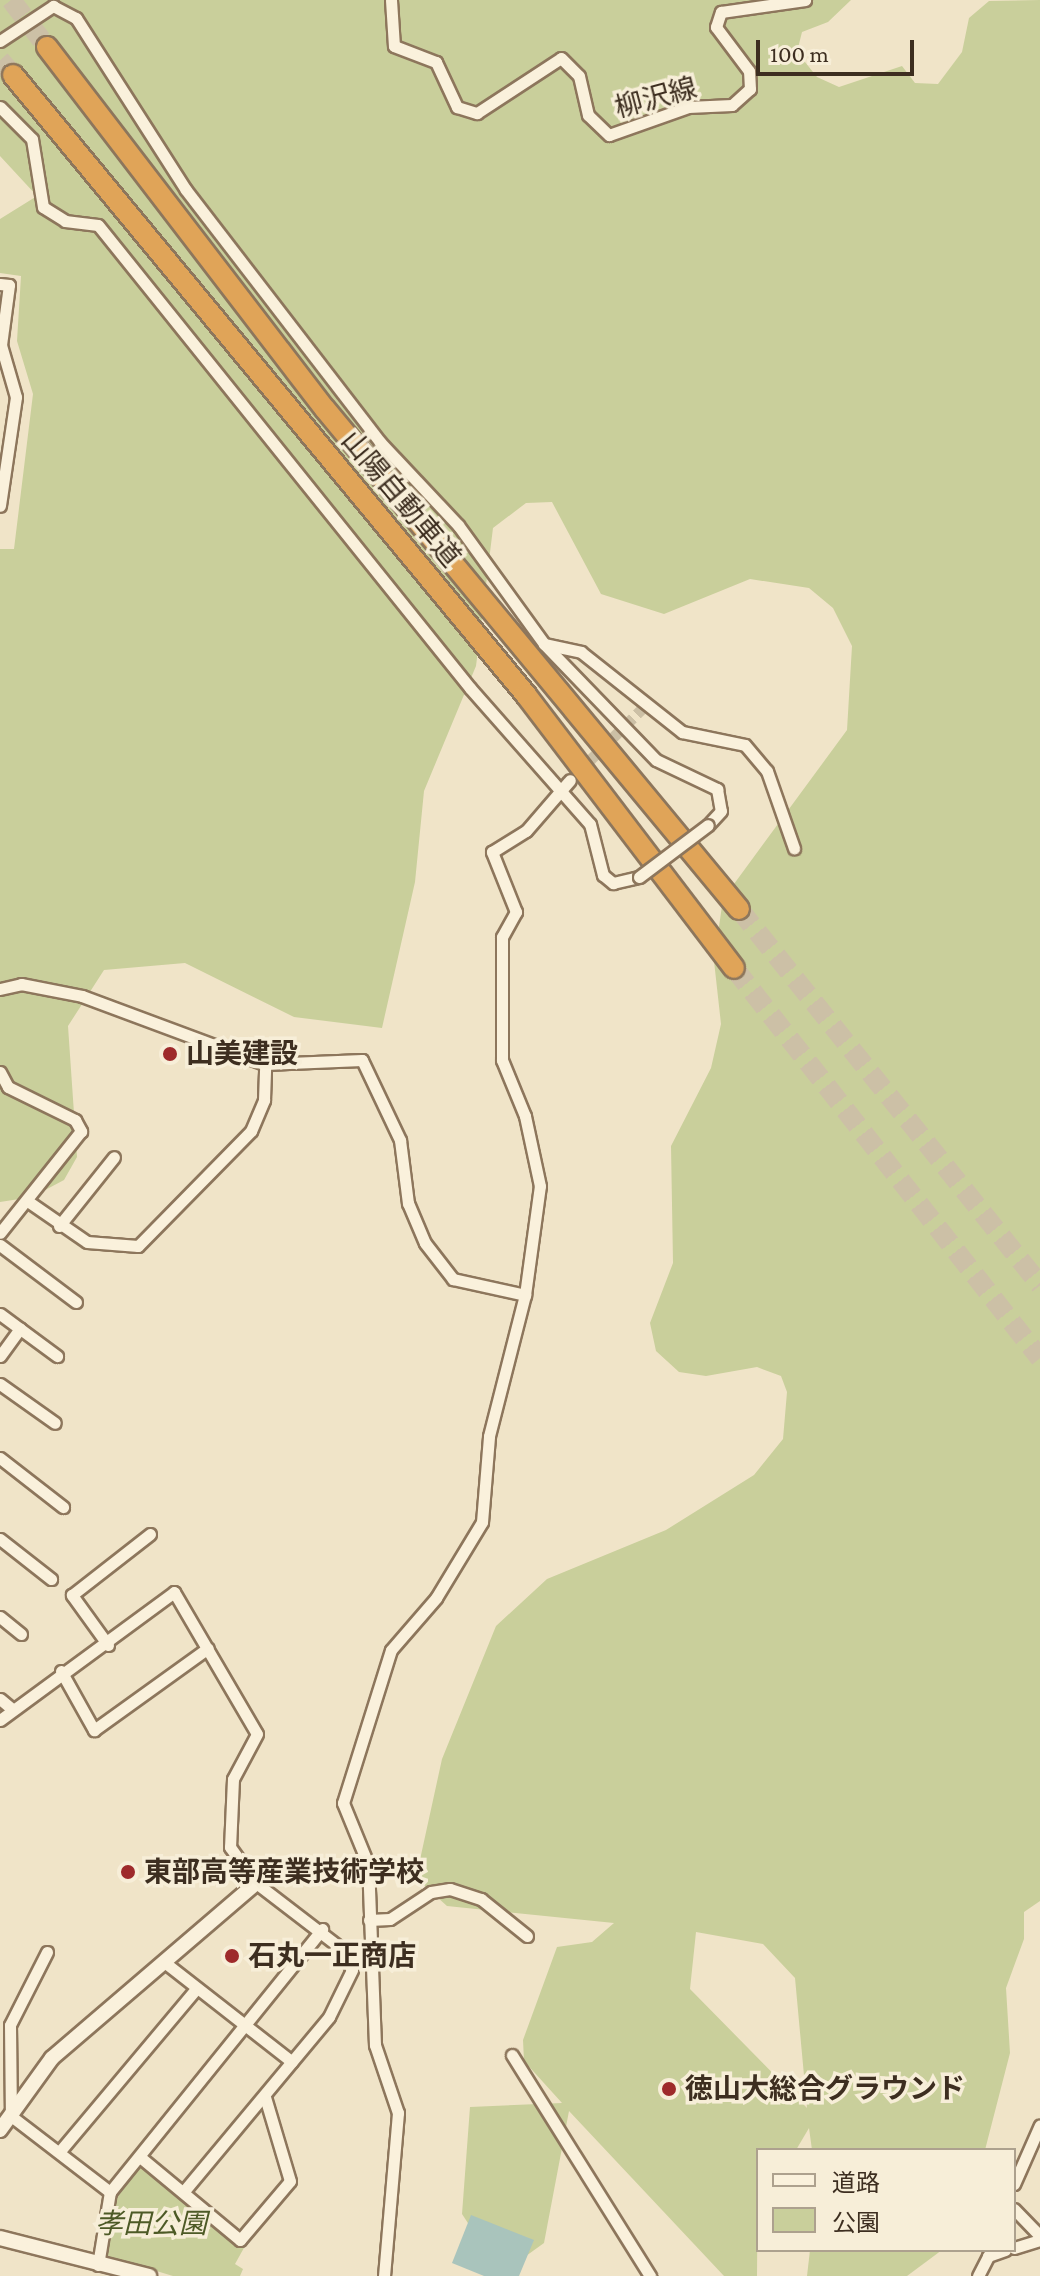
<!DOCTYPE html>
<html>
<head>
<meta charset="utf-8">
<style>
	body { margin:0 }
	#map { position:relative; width:1040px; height:2276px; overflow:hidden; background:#f0e4c8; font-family:"Crimson Pro","Noto Sans JP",serif }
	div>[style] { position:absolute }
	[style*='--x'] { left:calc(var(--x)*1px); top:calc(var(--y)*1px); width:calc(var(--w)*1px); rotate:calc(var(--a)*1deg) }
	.green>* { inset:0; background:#c9cf9b }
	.water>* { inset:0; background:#a9c4bc }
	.minor-tunnel>* { height:11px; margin-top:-5.5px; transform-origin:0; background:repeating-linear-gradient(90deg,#ccc0a6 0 11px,transparent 0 16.5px) }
	.motorway-tunnel>* { height:20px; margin-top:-10px; transform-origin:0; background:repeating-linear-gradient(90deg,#ccc0a6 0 20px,transparent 0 30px) }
	.roads { filter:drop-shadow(2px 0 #8d765c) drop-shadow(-2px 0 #8d765c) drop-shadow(0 2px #8d765c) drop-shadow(0 -2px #8d765c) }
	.minor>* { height:11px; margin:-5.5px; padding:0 5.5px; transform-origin:5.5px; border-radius:5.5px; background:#faf1dc }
	.tertiary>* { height:14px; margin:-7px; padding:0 7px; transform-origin:7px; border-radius:7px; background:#faf1dc }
	.motorway>* { height:20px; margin:-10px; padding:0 10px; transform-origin:10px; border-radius:10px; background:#e0a458 }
	.bridges { filter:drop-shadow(2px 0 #8d765c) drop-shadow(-2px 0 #8d765c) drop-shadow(0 2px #8d765c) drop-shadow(0 -2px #8d765c) }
	.minor-bridge>* { height:11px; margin:-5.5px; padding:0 5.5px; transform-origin:5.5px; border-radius:5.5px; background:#faf1dc }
	.dots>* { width:22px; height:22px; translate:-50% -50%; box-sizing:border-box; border:4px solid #f7eed8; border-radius:50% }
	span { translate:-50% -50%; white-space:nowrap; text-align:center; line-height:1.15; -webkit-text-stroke:7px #f7eed8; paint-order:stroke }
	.street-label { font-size:28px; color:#3d2e20 }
	.poi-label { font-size:28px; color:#3d2e20; font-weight:700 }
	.left { translate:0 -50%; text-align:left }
	.park-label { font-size:28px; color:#4d5a26; font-style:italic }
	.legend { position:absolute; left:756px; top:2148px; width:260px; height:104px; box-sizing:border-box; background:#f7eed8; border:2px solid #ada18e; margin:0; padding:10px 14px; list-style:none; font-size:24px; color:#3d2e20 }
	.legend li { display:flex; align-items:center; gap:16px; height:40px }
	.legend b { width:40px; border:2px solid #ada18e }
	.scale { position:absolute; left:756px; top:40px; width:158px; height:36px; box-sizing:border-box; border:4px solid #3d2e20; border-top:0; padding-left:10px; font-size:24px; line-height:28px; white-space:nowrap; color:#3d2e20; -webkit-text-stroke:6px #f7eed8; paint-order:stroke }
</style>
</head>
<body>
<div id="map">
	<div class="green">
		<div style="clip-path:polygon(evenodd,0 0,851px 0,828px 22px,802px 32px,797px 52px,817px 77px,839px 87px,902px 66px,915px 83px,938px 84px,962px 52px,969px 18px,989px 1px,1040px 0,1040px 1901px,1024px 1912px,1024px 1939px,1006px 1988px,1010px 2053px,985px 2150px,812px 2150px,809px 2128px,796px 2150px,758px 2150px,757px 2276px,724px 2276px,569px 2111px,544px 2243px,519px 2261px,483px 2246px,462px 2214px,470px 2107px,562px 2103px,524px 2061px,523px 2040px,557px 1947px,592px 1942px,614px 1923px,447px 1906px,416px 1878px,442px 1759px,496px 1626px,547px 1579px,666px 1530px,754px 1475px,783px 1439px,787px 1392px,781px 1376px,757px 1367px,706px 1376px,679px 1372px,656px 1351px,650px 1323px,673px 1263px,671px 1146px,711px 1068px,721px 1024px,714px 961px,723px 899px,847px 730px,852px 646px,833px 608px,809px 588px,750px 579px,664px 614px,601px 594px,552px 502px,526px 503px,493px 528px,476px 666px,424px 791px,415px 882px,382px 1028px,294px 1017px,185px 963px,104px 970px,68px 1026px,77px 1157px,64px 1180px,32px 1197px,0 1202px,0 549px,14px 549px,33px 394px,17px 341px,21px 276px,0 273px,0 219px,37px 196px,0 156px,0 0,696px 1932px,763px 1944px,795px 1978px,807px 2108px,690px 1989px,696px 1932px)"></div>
		<div style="clip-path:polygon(141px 2166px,245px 2246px,235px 2264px,243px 2269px,240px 2276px,173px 2276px,107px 2256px,115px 2195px)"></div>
		<div style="clip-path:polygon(810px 2250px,942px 2250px,907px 2276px,807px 2276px)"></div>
	</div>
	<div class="water">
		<div style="clip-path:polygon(471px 2215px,534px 2240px,519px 2276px,484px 2276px,452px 2263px)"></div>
	</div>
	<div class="minor-tunnel">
		<div style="--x:578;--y:772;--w:91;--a:-44.6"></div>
	</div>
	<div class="motorway-tunnel">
		<div style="--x:11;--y:0;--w:59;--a:52.5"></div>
		<div style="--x:0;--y:60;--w:20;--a:49"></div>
		<div style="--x:739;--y:909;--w:482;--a:51.3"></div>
		<div style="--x:734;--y:968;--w:496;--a:51.9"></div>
	</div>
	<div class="roads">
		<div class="minor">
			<div style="--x:391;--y:0;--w:46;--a:86.3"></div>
			<div style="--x:394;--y:46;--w:45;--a:20.9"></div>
			<div style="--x:436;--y:62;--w:50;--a:65"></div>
			<div style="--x:457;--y:107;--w:21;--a:17"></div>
			<div style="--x:477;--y:113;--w:100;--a:-33.2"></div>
			<div style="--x:561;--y:58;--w:25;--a:45"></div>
			<div style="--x:579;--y:76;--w:40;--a:77"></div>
			<div style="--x:588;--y:115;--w:29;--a:44"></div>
			<div style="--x:609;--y:135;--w:84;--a:-19.5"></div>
			<div style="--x:688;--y:107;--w:44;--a:-2.6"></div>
			<div style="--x:732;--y:105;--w:24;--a:-42"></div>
			<div style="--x:750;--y:89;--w:18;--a:-93"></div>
			<div style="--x:749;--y:71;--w:55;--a:-126.9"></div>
			<div style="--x:716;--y:27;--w:16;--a:-72"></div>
			<div style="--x:721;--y:12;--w:85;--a:-8.1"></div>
			<div style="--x:0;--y:41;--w:64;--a:-33.4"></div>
			<div style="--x:53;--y:6;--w:26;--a:28"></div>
			<div style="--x:76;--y:18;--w:204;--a:57.4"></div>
			<div style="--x:186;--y:190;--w:318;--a:52.4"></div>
			<div style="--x:380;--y:442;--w:114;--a:46.8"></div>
			<div style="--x:458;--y:525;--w:147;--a:54.1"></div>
			<div style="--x:544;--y:644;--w:38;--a:12"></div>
			<div style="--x:581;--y:652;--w:129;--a:38.4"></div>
			<div style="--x:682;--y:732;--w:64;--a:11.7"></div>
			<div style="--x:745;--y:745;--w:34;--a:50"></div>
			<div style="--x:767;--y:771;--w:82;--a:70.7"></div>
			<div style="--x:0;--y:107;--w:45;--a:45"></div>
			<div style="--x:32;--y:139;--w:69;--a:80.8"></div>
			<div style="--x:43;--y:207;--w:26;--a:32"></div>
			<div style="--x:65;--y:221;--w:33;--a:7"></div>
			<div style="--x:98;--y:225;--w:594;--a:51.22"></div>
			<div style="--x:470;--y:688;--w:181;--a:48.6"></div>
			<div style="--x:590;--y:824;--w:53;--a:75.7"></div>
			<div style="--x:603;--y:875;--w:13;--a:39"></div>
			<div style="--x:613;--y:883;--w:27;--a:-13"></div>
			<div style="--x:0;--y:284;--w:9;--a:6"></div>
			<div style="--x:9;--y:285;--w:61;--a:97.6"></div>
			<div style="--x:1;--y:345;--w:54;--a:73.9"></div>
			<div style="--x:16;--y:397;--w:110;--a:98.4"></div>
			<div style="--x:544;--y:644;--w:161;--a:46"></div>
			<div style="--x:656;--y:760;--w:68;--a:25.4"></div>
			<div style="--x:717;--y:789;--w:22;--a:80"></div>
			<div style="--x:721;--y:811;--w:19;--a:133"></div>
			<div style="--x:0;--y:989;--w:22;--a:-13"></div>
			<div style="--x:21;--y:984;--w:62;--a:11.1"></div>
			<div style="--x:82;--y:996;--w:195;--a:20.4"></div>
			<div style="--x:265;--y:1064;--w:97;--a:-2.4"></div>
			<div style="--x:362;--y:1060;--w:89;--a:64.6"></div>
			<div style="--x:400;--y:1140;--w:64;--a:82.8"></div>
			<div style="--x:408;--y:1203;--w:43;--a:67"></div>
			<div style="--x:425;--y:1243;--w:46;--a:52.1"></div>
			<div style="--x:453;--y:1279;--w:74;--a:12.5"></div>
			<div style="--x:0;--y:1072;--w:17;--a:62"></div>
			<div style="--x:8;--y:1087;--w:75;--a:26.2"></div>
			<div style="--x:75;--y:1120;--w:13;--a:61"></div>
			<div style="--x:81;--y:1131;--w:130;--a:128.5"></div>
			<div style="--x:29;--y:1202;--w:70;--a:34.6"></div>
			<div style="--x:87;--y:1242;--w:51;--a:4.5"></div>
			<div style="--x:138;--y:1246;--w:161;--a:-45.5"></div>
			<div style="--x:251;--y:1131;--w:34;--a:-67"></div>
			<div style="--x:264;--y:1100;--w:36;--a:-88"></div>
			<div style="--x:59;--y:1226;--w:88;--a:-51.4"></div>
			<div style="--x:0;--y:1245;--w:95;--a:36.9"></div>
			<div style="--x:0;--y:1314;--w:71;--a:36.4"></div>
			<div style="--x:0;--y:1356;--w:34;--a:-54"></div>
			<div style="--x:0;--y:1384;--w:67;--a:35.3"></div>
			<div style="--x:0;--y:1458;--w:80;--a:37.9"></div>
			<div style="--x:0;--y:1539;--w:65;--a:38.1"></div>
			<div style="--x:0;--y:1617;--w:27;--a:39"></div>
			<div style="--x:108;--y:1645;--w:62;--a:-125.8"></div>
			<div style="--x:72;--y:1595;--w:99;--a:-38"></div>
			<div style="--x:61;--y:1671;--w:68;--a:60.8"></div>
			<div style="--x:94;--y:1730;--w:140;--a:-35.7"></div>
			<div style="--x:0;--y:1699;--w:16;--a:40"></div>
			<div style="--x:0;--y:1720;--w:216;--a:-36.3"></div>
			<div style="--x:174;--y:1592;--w:164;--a:59.7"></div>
			<div style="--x:257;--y:1734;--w:51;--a:118.1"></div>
			<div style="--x:233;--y:1779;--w:68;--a:92.5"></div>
			<div style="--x:230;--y:1847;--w:44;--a:54.2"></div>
			<div style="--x:256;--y:1883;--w:108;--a:37.5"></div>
			<div style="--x:342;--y:1949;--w:23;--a:65"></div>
			<div style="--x:352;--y:1970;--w:52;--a:116.1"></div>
			<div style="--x:329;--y:2017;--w:225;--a:129.8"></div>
			<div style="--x:369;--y:1920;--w:21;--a:-3"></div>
			<div style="--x:390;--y:1919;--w:49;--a:-33.4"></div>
			<div style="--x:431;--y:1892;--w:19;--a:-9"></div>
			<div style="--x:450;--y:1889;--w:33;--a:18"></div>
			<div style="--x:481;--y:1899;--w:59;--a:38.8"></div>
			<div style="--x:47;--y:1952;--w:82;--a:116.9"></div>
			<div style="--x:10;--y:2025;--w:91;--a:89.4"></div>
			<div style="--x:11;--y:2116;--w:125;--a:37.5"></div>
			<div style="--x:168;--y:1965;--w:157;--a:38"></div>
			<div style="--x:512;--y:2055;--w:261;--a:58"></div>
			<div style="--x:60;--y:2151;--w:212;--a:-50"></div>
			<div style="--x:140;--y:2157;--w:130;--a:39.7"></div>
			<div style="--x:240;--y:2240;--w:77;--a:-49.7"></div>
			<div style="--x:290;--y:2181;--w:88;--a:-106.6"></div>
			<div style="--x:1014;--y:2184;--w:64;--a:-66.2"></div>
			<div style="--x:1014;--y:2209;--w:37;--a:46"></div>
			<div style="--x:1014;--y:2248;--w:27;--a:-17"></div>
			<div style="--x:98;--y:2265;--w:74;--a:-80.7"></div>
			<div style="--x:110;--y:2192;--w:338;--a:-51.1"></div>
			<div style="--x:384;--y:2276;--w:164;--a:-85.1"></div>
			<div style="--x:398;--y:2113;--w:72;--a:-108.7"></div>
			<div style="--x:375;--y:2045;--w:181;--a:-92.2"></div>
			<div style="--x:368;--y:1864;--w:66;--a:-112.3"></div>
			<div style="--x:343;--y:1803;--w:160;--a:-72.6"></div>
			<div style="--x:391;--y:1650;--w:69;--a:-49.1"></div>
			<div style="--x:436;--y:1598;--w:89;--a:-58.8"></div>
			<div style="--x:482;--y:1522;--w:86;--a:-85.3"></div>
			<div style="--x:489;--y:1436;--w:146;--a:-75.7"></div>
			<div style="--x:525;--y:1295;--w:110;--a:-82.2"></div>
			<div style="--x:540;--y:1186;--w:72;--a:-102.1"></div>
			<div style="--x:525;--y:1116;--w:61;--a:-112.3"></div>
			<div style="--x:502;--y:1060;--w:123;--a:-90"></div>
			<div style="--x:502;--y:937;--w:29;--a:-61"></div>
			<div style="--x:516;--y:912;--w:65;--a:-111.8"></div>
			<div style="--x:492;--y:852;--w:40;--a:-32"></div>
			<div style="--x:526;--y:831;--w:67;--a:-49.2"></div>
			<div style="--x:978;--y:2276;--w:22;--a:-63"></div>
			<div style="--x:988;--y:2256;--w:18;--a:-19"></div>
		</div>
		<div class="tertiary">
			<div style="--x:0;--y:2130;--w:89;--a:-54.2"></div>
			<div style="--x:52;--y:2058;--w:269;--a:-40.6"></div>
			<div style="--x:0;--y:2238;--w:154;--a:14.3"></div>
		</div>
		<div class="motorway">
			<div style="--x:47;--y:47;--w:456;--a:52.5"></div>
			<div style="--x:325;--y:409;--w:649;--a:50.38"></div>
			<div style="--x:13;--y:75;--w:805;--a:50.39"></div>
			<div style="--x:526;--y:695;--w:343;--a:52.7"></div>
		</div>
	</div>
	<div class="bridges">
		<div class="minor-bridge">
			<div style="--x:639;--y:877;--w:86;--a:-37"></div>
		</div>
	</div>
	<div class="dots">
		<div style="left:170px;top:1054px;background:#9e2a2b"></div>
		<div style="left:128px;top:1872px;background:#9e2a2b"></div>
		<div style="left:232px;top:1956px;background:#9e2a2b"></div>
		<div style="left:669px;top:2089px;background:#9e2a2b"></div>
	</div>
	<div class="street-label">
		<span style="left:656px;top:98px;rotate:-15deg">柳沢線</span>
		<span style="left:401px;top:499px;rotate:50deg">山陽自動車道</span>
	</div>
	<div class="poi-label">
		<span class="left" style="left:186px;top:1054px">山美建設</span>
		<span class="left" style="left:144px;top:1872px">東部高等産業技術学校</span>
		<span class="left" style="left:248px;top:1956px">石丸一正商店</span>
		<span class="left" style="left:685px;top:2089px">徳山大総合グラウンド</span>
	</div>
	<div class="park-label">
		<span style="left:151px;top:2224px">孝田公園</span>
	</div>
	<ul class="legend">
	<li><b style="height:10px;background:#faf1dc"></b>道路</li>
	<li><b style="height:22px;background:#c9cf9b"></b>公園</li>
	</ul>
	<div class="scale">100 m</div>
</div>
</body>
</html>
